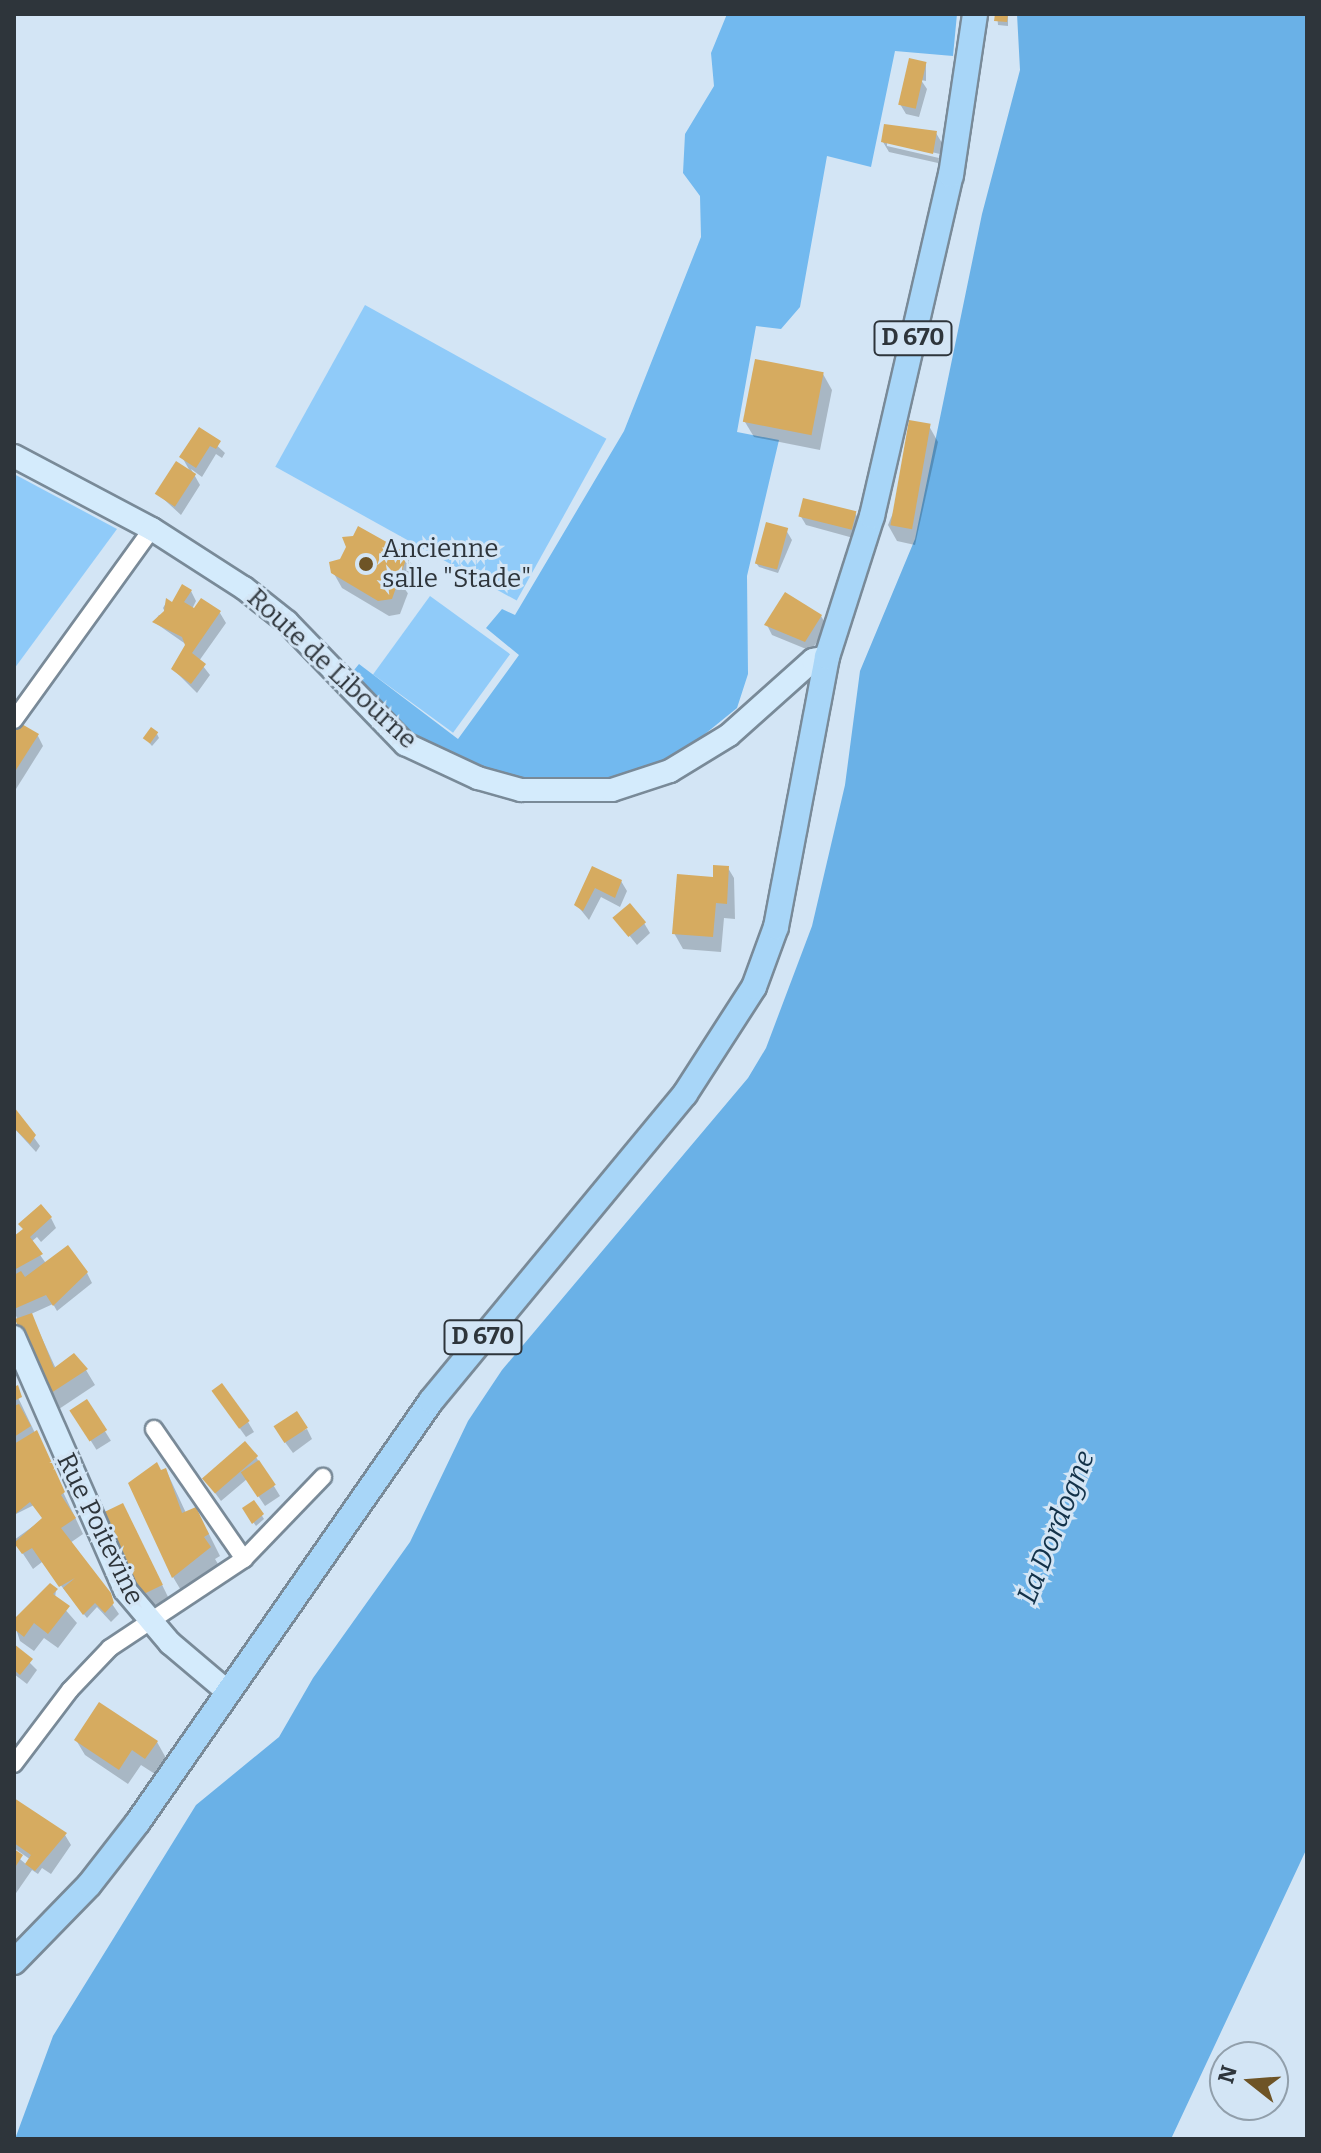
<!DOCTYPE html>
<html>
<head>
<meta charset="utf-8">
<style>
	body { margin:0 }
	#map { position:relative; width:1321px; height:2153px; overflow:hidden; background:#d3e5f5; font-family:Bitter,serif }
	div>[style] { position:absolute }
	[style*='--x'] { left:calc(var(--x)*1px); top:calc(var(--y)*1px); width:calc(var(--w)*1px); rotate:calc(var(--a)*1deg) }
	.green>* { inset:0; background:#90cbf9; transform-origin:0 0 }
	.forest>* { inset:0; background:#72b9ef }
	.water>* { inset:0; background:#6ab1e7 }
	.shadow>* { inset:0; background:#0003; transform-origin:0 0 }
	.building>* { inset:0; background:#d6ab60; transform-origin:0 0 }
	.roads { filter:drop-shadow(2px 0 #798a98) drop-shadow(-2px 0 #798a98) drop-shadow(0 2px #798a98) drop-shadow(0 -2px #798a98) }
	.street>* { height:16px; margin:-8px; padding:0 8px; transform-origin:8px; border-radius:8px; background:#fff }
	.secondary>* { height:22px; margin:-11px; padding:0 11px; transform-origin:11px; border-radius:11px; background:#d4ebfc }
	.primary>* { height:24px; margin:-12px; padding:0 12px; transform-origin:12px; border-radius:12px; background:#a8d6f8 }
	.dots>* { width:22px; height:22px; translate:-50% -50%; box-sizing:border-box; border:4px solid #d3e5f5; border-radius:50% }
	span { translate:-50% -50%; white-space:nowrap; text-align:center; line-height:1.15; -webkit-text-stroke:6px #d3e5f5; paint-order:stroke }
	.shield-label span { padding:2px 6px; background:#d3e5f5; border:2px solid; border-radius:6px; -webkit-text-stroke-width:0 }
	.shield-label { font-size:24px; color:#2e353b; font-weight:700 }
	.poi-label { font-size:26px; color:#2e353b }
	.left { translate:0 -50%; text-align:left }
	.street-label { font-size:26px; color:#2e353b }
	.water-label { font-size:28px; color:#133249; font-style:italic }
	.frame { position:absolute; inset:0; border:16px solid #2e353b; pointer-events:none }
	.north { position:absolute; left:1209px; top:2041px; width:80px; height:80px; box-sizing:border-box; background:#d3e5f5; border:2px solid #919fab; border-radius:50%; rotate:287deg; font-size:22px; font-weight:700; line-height:32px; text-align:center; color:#2e353b }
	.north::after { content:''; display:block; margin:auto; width:28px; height:36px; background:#6e5426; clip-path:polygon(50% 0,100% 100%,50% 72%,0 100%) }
</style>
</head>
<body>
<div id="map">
	<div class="green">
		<div style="left:365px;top:305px;width:276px;height:185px;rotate:29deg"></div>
		<div style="clip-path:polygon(14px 474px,117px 529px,14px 669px)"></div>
		<div style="left:430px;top:596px;width:99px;height:97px;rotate:36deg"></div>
	</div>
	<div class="forest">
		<div style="clip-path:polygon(727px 14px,957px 14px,953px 56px,895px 51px,871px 167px,827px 156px,800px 307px,781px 329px,756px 326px,737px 432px,779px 440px,747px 576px,748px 674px,737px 708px,700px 738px,647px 769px,601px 781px,537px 785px,447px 757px,400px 726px,350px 675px,359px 664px,458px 739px,519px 655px,486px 628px,502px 609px,515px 615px,624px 431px,701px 237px,700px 196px,683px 173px,685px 134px,714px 86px,711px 53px)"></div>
	</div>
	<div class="water">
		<div style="clip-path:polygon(1017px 14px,1307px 14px,1307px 1848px,1171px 2139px,15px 2139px,53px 2036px,196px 1805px,279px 1737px,313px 1678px,410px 1542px,468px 1421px,502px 1370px,748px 1078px,766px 1048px,812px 926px,845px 785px,860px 671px,915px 539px,982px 214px,1020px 70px)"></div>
	</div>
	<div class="shadow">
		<div style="clip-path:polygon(997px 14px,1008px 14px,1008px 26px,998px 25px)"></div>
		<div style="clip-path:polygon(926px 64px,926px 81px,921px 80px,927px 89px,919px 117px,906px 114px,900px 104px)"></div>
		<div style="clip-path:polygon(936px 133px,942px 143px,940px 154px,887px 142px,887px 146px,939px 158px,938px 163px,889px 152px,883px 142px)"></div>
		<div style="clip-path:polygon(823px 374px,832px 390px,820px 450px,754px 437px,745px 422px)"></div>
		<div style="clip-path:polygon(929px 426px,938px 442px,915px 545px,897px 541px,888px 525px)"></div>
		<div style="clip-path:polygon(200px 430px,225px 453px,222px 458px,216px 454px,202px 477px,191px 469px,200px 485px,181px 515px,157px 493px,191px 473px,182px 457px)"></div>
		<div style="clip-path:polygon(855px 513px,861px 523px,857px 539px,806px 525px,800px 515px)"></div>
		<div style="clip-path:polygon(786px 530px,792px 540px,778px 573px,759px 567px,756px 563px)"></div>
		<div style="clip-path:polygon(407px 556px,416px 572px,400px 614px,389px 616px,342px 588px,333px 572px)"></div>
		<div style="clip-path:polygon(191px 591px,196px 601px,192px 609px,220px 613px,226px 623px,199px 661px,210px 675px,197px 693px,173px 669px,187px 645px,154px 622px,159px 615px,167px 616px,163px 608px,167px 601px,173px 605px)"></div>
		<div style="clip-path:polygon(821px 616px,827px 626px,811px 651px,772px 635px,767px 625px)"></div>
		<div style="clip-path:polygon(157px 734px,159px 738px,152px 746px,145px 738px)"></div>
		<div style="clip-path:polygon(38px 736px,43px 746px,16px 789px,14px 737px)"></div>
		<div style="clip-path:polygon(728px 868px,734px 878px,735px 919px,724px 918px,721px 952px,683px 949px,674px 933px)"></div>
		<div style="clip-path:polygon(593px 869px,621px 881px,627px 891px,620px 907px,601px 897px,589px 920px,576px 904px)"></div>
		<div style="clip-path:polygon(616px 919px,644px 923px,650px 933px,637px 945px)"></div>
		<div style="clip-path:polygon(14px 1110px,40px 1146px,36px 1152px,14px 1128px)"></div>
		<div style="clip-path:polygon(51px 1218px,56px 1228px,41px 1242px,37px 1237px,31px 1242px,45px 1262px,87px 1273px,92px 1283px,57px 1311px,53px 1304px,31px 1314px,56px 1369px,86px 1370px,95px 1385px,56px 1411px,14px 1311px,14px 1238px)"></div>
		<div style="clip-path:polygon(14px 1389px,83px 1534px,70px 1543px,119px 1614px,111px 1622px,97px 1607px,87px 1618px,42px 1562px,33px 1569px,14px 1540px,43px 1519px,34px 1505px,14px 1515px)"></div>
		<div style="left:86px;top:1401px;width:47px;height:17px;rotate:58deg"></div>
		<div style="clip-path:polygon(220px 1401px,248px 1422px,254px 1432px,246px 1437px)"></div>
		<div style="clip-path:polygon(307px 1429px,312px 1439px,293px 1453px,282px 1438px)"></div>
		<div style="clip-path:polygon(256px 1457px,280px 1496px,265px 1506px,247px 1479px,221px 1501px,204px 1478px)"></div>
		<div style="clip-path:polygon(166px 1470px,186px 1513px,207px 1530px,220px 1556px,215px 1559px,221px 1569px,185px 1597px,173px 1577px,161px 1473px)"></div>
		<div style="clip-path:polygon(254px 1503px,264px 1519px,256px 1526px,244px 1509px)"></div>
		<div style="clip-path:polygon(131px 1521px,170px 1601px,150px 1610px,142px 1594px)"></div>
		<div style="clip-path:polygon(56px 1590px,55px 1598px,77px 1623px,58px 1648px,44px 1638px,34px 1651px,20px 1641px,14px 1623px)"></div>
		<div style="clip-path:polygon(14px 1647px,37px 1670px,27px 1684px,14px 1674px)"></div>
		<div style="clip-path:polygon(76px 1740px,157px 1742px,166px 1758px,155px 1774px,141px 1765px,128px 1784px,85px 1755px)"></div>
		<div style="clip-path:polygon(14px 1800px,65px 1835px,71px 1845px,51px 1874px,42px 1868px,38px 1874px,32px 1870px,14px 1896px,14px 1854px,27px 1865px,31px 1860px,14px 1848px)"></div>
	</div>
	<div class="building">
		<div style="clip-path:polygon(995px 14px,1008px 14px,1007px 22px,994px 21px)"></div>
		<div style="left:909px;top:58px;width:18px;height:48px;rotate:13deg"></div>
		<div style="clip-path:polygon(884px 124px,937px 131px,933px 154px,881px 142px)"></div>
		<div style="left:755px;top:359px;width:70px;height:64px;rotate:11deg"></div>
		<div style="left:909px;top:420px;width:22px;height:107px;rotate:10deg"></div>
		<div style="clip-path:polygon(199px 427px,221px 441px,216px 449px,210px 446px,196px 468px,179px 457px)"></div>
		<div style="left:176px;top:461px;width:24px;height:39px;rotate:33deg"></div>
		<div style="left:803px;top:498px;width:55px;height:19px;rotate:14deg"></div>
		<div style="left:766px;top:522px;width:23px;height:43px;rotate:15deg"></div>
		<div style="clip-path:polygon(358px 526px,408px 554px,392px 599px,378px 601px,331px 573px,329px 562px,340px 559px,346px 547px,342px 537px,353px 536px)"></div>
		<div style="clip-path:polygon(182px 584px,192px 590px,184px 602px,194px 608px,201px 598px,221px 611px,192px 653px,206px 664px,191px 684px,171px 669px,185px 645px,182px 637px,152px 622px,164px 611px,166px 598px,172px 602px)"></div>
		<div style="clip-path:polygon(785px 592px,822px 615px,805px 642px,764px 625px)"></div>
		<div style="clip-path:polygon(20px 723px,39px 734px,14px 773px,14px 733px)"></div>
		<div style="left:151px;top:727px;width:9px;height:14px;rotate:36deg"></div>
		<div style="clip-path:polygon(713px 865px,729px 866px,727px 904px,716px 903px,713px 937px,672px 934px,677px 874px,713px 877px)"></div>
		<div style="clip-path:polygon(592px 866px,622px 880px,615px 898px,595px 888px,583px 911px,574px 905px)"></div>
		<div style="left:630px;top:903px;width:25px;height:23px;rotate:50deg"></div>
		<div style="clip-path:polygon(14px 1107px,36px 1135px,30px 1144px,14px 1128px)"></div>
		<div style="clip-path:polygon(41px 1204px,52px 1217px,30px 1237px,43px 1254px,14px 1270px,14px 1236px,23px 1229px,18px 1224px)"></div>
		<div style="clip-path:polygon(68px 1245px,88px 1272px,53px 1306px,46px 1295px,14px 1309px,14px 1275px,21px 1271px,25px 1277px)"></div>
		<div style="clip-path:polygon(32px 1313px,54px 1368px,74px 1353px,88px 1369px,45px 1397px,15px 1319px)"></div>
		<div style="left:222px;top:1383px;width:47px;height:13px;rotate:54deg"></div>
		<div style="clip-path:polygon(18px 1385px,22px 1397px,14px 1401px,14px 1387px)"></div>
		<div style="left:87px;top:1399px;width:37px;height:21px;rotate:57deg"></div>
		<div style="clip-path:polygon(19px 1404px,31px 1426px,14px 1437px,14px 1406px)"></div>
		<div style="left:297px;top:1411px;width:20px;height:28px;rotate:57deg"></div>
		<div style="clip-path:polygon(37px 1430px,65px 1492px,61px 1495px,76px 1518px,61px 1528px,111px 1593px,114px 1603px,105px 1613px,95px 1603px,83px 1615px,63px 1588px,75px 1578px,59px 1587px,32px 1548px,22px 1554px,14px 1543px,42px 1518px,30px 1502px,14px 1515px,14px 1444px)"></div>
		<div style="left:245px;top:1441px;width:20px;height:57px;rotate:49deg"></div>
		<div style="left:259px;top:1460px;width:30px;height:22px;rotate:56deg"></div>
		<div style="clip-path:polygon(157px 1462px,161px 1470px,166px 1468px,182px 1513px,196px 1507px,209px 1534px,204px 1537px,211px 1547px,172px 1578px,128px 1483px)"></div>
		<div style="clip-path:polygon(254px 1500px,264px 1514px,252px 1524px,242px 1508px)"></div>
		<div style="left:123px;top:1503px;width:91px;height:23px;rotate:64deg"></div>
		<div style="clip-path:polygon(50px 1583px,58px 1589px,53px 1594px,70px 1606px,48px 1634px,34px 1623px,24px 1637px,14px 1629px,14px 1619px)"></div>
		<div style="clip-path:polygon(14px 1644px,33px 1659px,20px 1675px,14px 1670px)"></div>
		<div style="clip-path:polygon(99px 1702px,158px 1741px,145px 1759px,132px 1750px,119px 1770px,74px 1740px)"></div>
		<div style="clip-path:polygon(14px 1798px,67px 1833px,35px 1871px,25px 1864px,31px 1855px,14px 1843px)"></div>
		<div style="clip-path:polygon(14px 1849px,23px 1855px,14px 1869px)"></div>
	</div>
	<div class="roads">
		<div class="street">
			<div style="--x:14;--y:720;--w:236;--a:-54.2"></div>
			<div style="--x:154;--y:1429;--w:158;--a:55.3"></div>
			<div style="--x:14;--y:1764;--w:93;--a:-52.9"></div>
			<div style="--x:70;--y:1690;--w:58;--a:-46.4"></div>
			<div style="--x:110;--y:1648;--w:161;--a:-33.6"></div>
			<div style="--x:244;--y:1559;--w:114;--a:-46.1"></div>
		</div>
		<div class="secondary">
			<div style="--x:14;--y:456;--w:156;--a:27.9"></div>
			<div style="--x:152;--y:529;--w:109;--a:32.7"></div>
			<div style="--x:244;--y:588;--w:55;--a:38.3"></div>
			<div style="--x:287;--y:622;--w:170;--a:46"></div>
			<div style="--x:405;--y:744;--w:81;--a:25"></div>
			<div style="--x:478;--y:778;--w:45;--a:15.6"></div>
			<div style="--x:521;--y:790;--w:91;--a:0"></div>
			<div style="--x:612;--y:790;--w:61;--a:-18.1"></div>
			<div style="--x:670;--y:771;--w:69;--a:-31.4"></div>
			<div style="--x:729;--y:735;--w:113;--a:-41.8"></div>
			<div style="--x:813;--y:660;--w:14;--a:-12"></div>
			<div style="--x:14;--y:1337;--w:276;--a:66.3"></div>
			<div style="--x:125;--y:1590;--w:70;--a:49.7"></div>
			<div style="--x:170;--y:1643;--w:76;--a:40.2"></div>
		</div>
		<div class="primary">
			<div style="--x:14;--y:1962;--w:107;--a:-45.8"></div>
			<div style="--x:89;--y:1885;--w:80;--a:-52.1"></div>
			<div style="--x:138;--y:1822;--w:513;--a:-55.16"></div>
			<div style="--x:431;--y:1401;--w:398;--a:-50.4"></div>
			<div style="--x:685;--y:1094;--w:127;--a:-57.2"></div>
			<div style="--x:754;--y:987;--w:64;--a:-69.9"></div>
			<div style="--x:776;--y:927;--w:275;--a:-79.3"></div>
			<div style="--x:827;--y:657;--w:148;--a:-72.3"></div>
			<div style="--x:872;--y:516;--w:350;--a:-77"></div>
			<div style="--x:951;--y:175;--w:163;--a:-81.5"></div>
		</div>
	</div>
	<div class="dots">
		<div style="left:366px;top:564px;background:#6e5426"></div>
	</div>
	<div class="shield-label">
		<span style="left:913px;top:338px">D 670</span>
		<span style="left:483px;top:1337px">D 670</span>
	</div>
	<div class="poi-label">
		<span class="left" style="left:382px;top:564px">Ancienne<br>salle "Stade"</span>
	</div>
	<div class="street-label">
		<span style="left:332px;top:669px;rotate:43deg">Route de Libourne</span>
		<span style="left:100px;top:1529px;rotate:64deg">Rue Poitevine</span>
	</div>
	<div class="water-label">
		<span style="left:1056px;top:1527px;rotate:-68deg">La Dordogne</span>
	</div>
	<div class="frame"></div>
	<div class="north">N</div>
</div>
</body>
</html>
